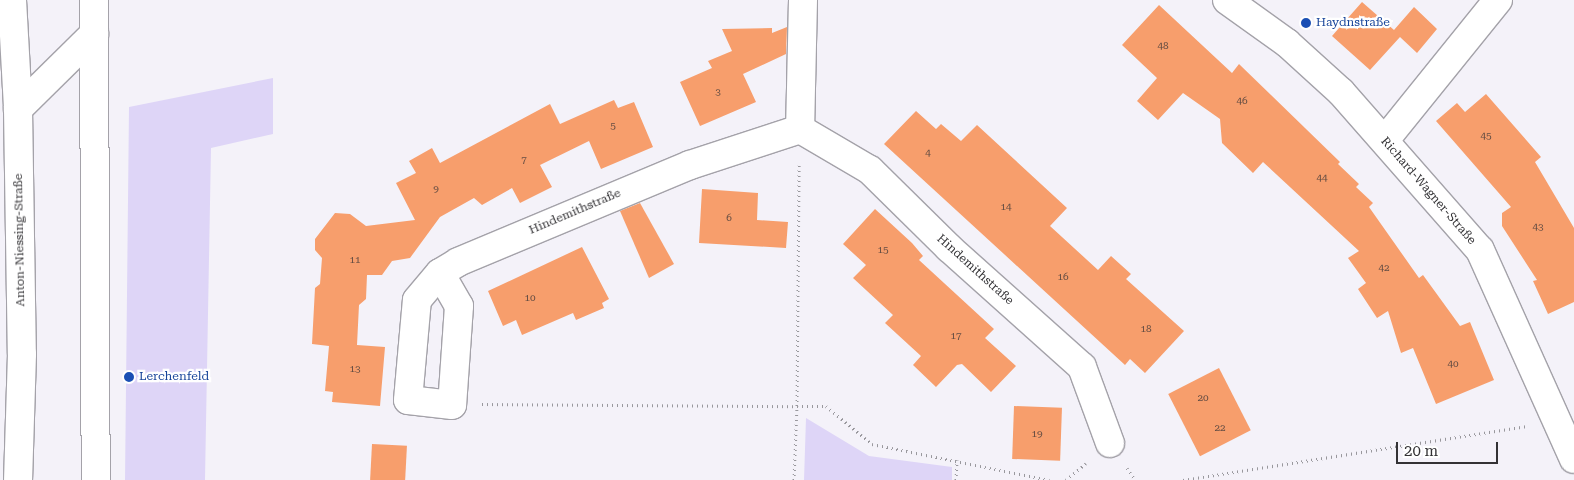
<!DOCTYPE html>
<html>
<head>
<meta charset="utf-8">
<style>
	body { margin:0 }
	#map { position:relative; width:1574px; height:480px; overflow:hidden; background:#f4f2f9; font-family:"Roboto Serif",serif }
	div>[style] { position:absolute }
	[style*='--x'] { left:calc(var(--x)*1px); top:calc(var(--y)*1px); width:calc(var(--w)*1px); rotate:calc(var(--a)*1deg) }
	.green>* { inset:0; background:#ded5f7 }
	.building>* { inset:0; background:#f79e6c; transform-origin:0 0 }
	.path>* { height:3px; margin-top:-1.5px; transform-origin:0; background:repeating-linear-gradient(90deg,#99989d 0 1px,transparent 0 5px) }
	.roads { filter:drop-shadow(1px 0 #a4a2a9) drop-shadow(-1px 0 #a4a2a9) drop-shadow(0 1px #a4a2a9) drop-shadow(0 -1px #a4a2a9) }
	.minor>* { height:28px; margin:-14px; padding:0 14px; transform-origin:14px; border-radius:14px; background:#fff }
	.dots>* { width:14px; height:14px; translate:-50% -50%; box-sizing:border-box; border:2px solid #fff; border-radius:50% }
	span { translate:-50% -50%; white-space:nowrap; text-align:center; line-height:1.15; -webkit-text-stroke:4.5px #fff; paint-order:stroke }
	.number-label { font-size:10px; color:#644d43 }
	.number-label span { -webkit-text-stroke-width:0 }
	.transit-label { font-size:12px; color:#164399 }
	.left { translate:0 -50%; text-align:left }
	.street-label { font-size:12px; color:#333235 }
	.scale { position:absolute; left:1396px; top:442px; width:102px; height:22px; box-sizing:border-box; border:2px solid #333235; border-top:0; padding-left:6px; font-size:15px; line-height:18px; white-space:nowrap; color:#333235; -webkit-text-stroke:4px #fff; paint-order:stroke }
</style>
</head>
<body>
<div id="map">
	<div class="green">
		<div style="clip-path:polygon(273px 78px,273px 134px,211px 148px,205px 480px,125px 480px,129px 107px)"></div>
		<div style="clip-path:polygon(806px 418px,869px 456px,952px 467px,952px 480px,804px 480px)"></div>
	</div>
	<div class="building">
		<div style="clip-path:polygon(1362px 2px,1394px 30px,1414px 7px,1437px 29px,1417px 53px,1400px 37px,1370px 70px,1332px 36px)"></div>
		<div style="clip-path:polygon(1159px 5px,1232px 73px,1239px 64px,1340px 162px,1338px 164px,1359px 184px,1356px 187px,1373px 203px,1369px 207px,1419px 278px,1423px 275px,1460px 326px,1470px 322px,1494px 380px,1436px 404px,1413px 348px,1401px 353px,1388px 311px,1377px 318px,1358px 289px,1366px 283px,1348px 258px,1359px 251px,1263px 162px,1253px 173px,1222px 143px,1220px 119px,1183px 93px,1158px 120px,1137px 101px,1157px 78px,1122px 45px)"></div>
		<div style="clip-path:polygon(787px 27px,786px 54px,743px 74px,756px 102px,700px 126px,680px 82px,712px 68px,708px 61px,732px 51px,722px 29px,772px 28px,772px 33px)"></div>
		<div style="clip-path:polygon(1486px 94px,1541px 157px,1535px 162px,1574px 228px,1574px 302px,1548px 314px,1533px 281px,1537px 280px,1502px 226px,1502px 213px,1511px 207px,1436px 121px,1457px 103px,1465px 112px)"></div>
		<div style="clip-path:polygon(614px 100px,618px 108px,634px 102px,653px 147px,601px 169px,589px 141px,540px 165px,552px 187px,520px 203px,512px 188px,482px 205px,474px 198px,440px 217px,410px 258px,392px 261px,382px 275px,367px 275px,366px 299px,359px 305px,357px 345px,385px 347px,380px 406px,332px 402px,333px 392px,325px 391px,329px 346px,312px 344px,315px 288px,320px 284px,322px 258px,315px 250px,315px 239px,335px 213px,350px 214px,366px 226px,415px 220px,396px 183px,416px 173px,409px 161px,432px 148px,440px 163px,550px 104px,560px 124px)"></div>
		<div style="clip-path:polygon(916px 111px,936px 129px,941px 124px,961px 141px,977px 125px,1067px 208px,1050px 226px,1098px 270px,1111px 256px,1131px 274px,1126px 279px,1184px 331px,1145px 373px,1130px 359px,1125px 365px,884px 144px)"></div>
		<div style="clip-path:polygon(702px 189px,758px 193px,757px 220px,788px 222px,786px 248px,699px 243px)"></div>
		<div style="clip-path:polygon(640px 203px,674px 264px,649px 278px,620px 211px)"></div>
		<div style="clip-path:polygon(875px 209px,912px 243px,923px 256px,919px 260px,994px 329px,985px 338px,1016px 366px,991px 392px,962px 364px,957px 365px,936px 387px,913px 365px,921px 356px,885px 323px,893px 315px,853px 278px,866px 265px,843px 244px)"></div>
		<div style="clip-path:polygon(582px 247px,609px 299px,602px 303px,604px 308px,576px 320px,573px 313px,522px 335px,516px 320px,503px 326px,488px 291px)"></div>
		<div style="left:1219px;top:368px;width:70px;height:57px;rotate:63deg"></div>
		<div style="left:1014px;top:406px;width:48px;height:53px;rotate:2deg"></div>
		<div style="left:372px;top:444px;width:35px;height:36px;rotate:3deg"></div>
	</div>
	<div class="path">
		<div style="--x:482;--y:404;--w:315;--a:0.4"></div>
		<div style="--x:797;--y:406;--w:241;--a:-89.5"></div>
		<div style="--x:1127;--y:468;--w:14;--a:56"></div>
		<div style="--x:794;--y:480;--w:74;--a:-87.7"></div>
		<div style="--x:797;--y:406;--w:29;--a:0"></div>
		<div style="--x:826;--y:406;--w:60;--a:39.6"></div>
		<div style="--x:872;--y:444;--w:181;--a:11.5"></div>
		<div style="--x:956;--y:480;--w:20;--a:-87"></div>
		<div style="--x:1066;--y:480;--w:26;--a:-40"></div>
		<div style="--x:1183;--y:480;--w:347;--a:-8.9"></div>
	</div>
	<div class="roads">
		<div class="minor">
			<div style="--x:12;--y:0;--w:109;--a:86.8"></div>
			<div style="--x:18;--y:109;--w:245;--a:89.1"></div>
			<div style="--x:22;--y:354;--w:126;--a:91.8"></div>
			<div style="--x:94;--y:0;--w:480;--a:89.8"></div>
			<div style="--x:803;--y:0;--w:129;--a:91.3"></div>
			<div style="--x:800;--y:129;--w:81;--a:30.4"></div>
			<div style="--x:870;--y:170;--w:111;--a:44.6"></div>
			<div style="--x:949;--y:248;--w:178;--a:41.8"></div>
			<div style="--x:1082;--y:367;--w:81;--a:69.8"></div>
			<div style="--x:1227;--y:0;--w:74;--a:35.6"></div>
			<div style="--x:1287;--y:43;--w:73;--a:42.2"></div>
			<div style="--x:1341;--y:92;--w:210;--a:48.7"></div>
			<div style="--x:1480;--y:250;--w:229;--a:65.8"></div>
			<div style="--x:18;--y:109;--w:107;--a:-44.6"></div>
			<div style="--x:1385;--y:140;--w:180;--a:-51.1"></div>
			<div style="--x:440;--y:273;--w:38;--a:60"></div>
			<div style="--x:459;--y:306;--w:99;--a:94"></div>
			<div style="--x:452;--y:405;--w:44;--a:-173.5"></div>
			<div style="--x:408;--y:400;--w:100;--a:-84.9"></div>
			<div style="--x:417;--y:300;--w:35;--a:-50"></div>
			<div style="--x:440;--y:273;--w:21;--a:-31"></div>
			<div style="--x:458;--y:262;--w:251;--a:-22.7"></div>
			<div style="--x:690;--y:165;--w:116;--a:-18.1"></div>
		</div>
	</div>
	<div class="dots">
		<div style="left:1306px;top:23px;background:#1a4fb4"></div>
		<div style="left:129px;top:377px;background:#1a4fb4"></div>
	</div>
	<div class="number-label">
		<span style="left:1163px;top:46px">48</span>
		<span style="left:718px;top:92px">3</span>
		<span style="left:1242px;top:101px">46</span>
		<span style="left:613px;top:126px">5</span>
		<span style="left:1486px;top:136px">45</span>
		<span style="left:928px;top:153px">4</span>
		<span style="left:524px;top:160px">7</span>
		<span style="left:1322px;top:178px">44</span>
		<span style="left:436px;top:189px">9</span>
		<span style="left:1006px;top:207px">14</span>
		<span style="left:729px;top:218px">6</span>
		<span style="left:1538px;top:227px">43</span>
		<span style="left:883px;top:250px">15</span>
		<span style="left:355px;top:260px">11</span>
		<span style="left:1384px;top:268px">42</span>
		<span style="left:1063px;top:277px">16</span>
		<span style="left:530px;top:298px">10</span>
		<span style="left:1146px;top:329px">18</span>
		<span style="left:956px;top:336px">17</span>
		<span style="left:1453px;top:364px">40</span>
		<span style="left:355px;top:369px">13</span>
		<span style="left:1203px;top:398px">20</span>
		<span style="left:1220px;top:428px">22</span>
		<span style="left:1037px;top:434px">19</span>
	</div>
	<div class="transit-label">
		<span class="left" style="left:1316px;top:23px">Haydnstraße</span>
		<span class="left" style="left:139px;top:377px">Lerchenfeld</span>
	</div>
	<div class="street-label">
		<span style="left:1428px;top:191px;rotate:49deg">Richard-Wagner-Straße</span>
		<span style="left:575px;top:212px;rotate:-23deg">Hindemithstraße</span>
		<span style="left:20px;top:240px;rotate:-91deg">Anton-Niessing-Straße</span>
		<span style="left:975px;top:270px;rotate:42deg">Hindemithstraße</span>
	</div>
	<div class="scale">20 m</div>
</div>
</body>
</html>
